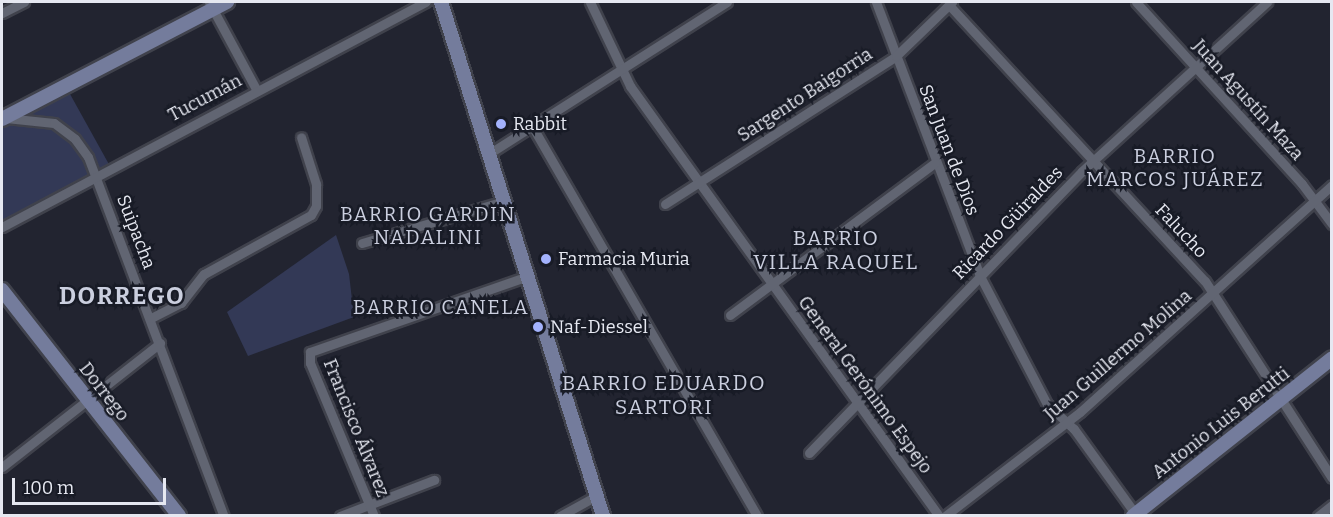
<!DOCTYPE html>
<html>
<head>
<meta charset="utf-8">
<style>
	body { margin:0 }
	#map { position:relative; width:1333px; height:517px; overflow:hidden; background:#222430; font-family:Bitter,serif }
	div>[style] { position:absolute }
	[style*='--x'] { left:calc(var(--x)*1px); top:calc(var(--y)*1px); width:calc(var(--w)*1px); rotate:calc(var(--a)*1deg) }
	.green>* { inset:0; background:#333956 }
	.roads { filter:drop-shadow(2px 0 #40424c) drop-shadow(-2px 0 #40424c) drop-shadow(0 2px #40424c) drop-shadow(0 -2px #40424c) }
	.street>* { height:9px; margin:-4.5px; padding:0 4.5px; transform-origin:4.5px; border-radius:4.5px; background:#616572 }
	.secondary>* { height:14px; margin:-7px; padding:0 7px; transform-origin:7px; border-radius:7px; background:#747c9c }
	.dots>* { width:16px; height:16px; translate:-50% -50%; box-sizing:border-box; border:3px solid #181b26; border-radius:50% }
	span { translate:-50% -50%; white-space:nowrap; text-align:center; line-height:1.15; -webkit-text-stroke:5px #181b26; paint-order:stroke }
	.street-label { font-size:18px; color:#e6e8f1 }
	.poi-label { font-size:18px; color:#e6e8f1 }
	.left { translate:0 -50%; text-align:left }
	.neighbourhood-label { font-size:20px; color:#cbcfdf; letter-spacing:1.5px }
	.quarter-label { font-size:21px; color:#cbcfdf; letter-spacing:1.5px }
	.district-label { font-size:24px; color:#cbcfdf; font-weight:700; letter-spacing:1.5px }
	.frame { position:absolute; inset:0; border:3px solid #e6e8f1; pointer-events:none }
	.scale { position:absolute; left:12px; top:478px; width:154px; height:27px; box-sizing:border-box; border:3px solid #e6e8f1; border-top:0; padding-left:8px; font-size:18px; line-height:21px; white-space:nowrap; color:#e6e8f1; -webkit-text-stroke:4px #181b26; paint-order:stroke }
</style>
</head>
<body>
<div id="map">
	<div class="green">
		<div style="clip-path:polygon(65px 85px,111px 168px,2px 227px,2px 119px)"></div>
		<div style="clip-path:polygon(336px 235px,349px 274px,354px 317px,248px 356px,227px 312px)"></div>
	</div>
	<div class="roads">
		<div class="street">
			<div style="--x:209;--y:2;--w:99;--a:61.6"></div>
			<div style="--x:590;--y:2;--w:93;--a:64.5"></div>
			<div style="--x:630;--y:86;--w:530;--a:54.3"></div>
			<div style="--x:876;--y:2;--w:293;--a:69.2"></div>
			<div style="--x:980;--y:276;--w:144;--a:62.4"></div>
			<div style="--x:1047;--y:404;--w:37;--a:43"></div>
			<div style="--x:1074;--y:429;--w:107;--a:54.1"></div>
			<div style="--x:1136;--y:2;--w:246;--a:47.6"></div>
			<div style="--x:1302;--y:184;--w:50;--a:53.1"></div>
			<div style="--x:949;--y:5;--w:376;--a:47.2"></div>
			<div style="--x:1205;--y:281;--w:234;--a:57.2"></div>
			<div style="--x:2;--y:13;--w:25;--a:-27"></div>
			<div style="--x:6;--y:118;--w:48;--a:5.9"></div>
			<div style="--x:54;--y:123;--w:26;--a:37"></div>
			<div style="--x:75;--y:139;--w:22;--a:54"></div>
			<div style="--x:88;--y:157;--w:384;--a:69.3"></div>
			<div style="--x:532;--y:126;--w:450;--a:60"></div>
			<div style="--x:490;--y:153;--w:281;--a:-32.5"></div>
			<div style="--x:665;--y:204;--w:274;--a:-32.6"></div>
			<div style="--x:896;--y:56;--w:78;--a:-44"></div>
			<div style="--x:2;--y:227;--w:480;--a:-28"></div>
			<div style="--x:362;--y:243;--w:149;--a:-16.4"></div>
			<div style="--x:730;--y:315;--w:255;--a:-36.6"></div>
			<div style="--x:151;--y:318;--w:34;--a:-27"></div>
			<div style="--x:181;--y:303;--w:37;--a:-52"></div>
			<div style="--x:204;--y:274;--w:122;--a:-28.9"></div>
			<div style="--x:311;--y:215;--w:10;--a:-61"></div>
			<div style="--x:316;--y:206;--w:22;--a:-90"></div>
			<div style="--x:316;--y:184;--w:49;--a:-107.7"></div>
			<div style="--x:809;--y:453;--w:392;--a:-45.9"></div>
			<div style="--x:1082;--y:171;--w:251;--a:-42.4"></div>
			<div style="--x:2;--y:467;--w:201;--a:-38.1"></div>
			<div style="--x:340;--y:516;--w:101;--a:-21"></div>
			<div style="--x:374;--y:516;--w:166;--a:-112.7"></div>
			<div style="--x:310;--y:363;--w:11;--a:-90"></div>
			<div style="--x:310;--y:352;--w:231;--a:-19.2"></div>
			<div style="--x:560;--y:516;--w:41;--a:-29.1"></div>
			<div style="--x:945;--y:516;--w:170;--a:-37.6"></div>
			<div style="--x:1080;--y:412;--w:339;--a:-42"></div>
			<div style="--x:1318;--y:516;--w:18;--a:-38"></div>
		</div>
		<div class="secondary">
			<div style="--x:441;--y:2;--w:539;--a:72.51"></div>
			<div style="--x:2;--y:119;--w:254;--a:-27.5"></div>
			<div style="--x:2;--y:290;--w:287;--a:51.9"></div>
			<div style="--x:1133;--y:516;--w:254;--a:-38.4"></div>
		</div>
	</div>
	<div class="dots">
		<div style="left:501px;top:124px;background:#a3b2fd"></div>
		<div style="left:546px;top:259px;background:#a3b2fd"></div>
		<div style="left:538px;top:327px;background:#a3b2fd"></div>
	</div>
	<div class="street-label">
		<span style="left:805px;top:95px;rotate:-33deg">Sargento Baigorria</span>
		<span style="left:205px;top:98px;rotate:-28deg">Tucumán</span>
		<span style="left:1248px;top:100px;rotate:48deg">Juan Agustín Maza</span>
		<span style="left:949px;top:150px;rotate:69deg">San Juan de Dios</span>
		<span style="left:1008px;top:223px;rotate:-46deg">Ricardo Güiraldes</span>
		<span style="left:1181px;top:231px;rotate:47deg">Falucho</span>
		<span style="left:136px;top:232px;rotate:69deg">Suipacha</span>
		<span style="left:1118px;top:355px;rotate:-41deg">Juan Guillermo Molina</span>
		<span style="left:865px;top:385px;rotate:54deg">General Gerónimo Espejo</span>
		<span style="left:104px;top:392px;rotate:52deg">Dorrego</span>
		<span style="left:1221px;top:423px;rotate:-38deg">Antonio Luis Berutti</span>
		<span style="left:356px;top:428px;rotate:68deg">Francisco Álvarez</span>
	</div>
	<div class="poi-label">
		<span class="left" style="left:513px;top:124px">Rabbit</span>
		<span class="left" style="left:558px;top:259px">Farmacia Muria</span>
		<span class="left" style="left:550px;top:327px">Naf-Diessel</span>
	</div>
	<div class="neighbourhood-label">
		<span style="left:1175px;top:168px">BARRIO<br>MARCOS JUÁREZ</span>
		<span style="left:428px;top:226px">BARRIO GARDIN<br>NADALINI</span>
		<span style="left:441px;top:307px">BARRIO CANELA</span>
	</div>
	<div class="quarter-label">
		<span style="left:836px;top:250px">BARRIO<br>VILLA RAQUEL</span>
		<span style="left:664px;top:395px">BARRIO EDUARDO<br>SARTORI</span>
	</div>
	<div class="district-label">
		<span style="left:122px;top:297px">DORREGO</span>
	</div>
	<div class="frame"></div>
	<div class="scale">100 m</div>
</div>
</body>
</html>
